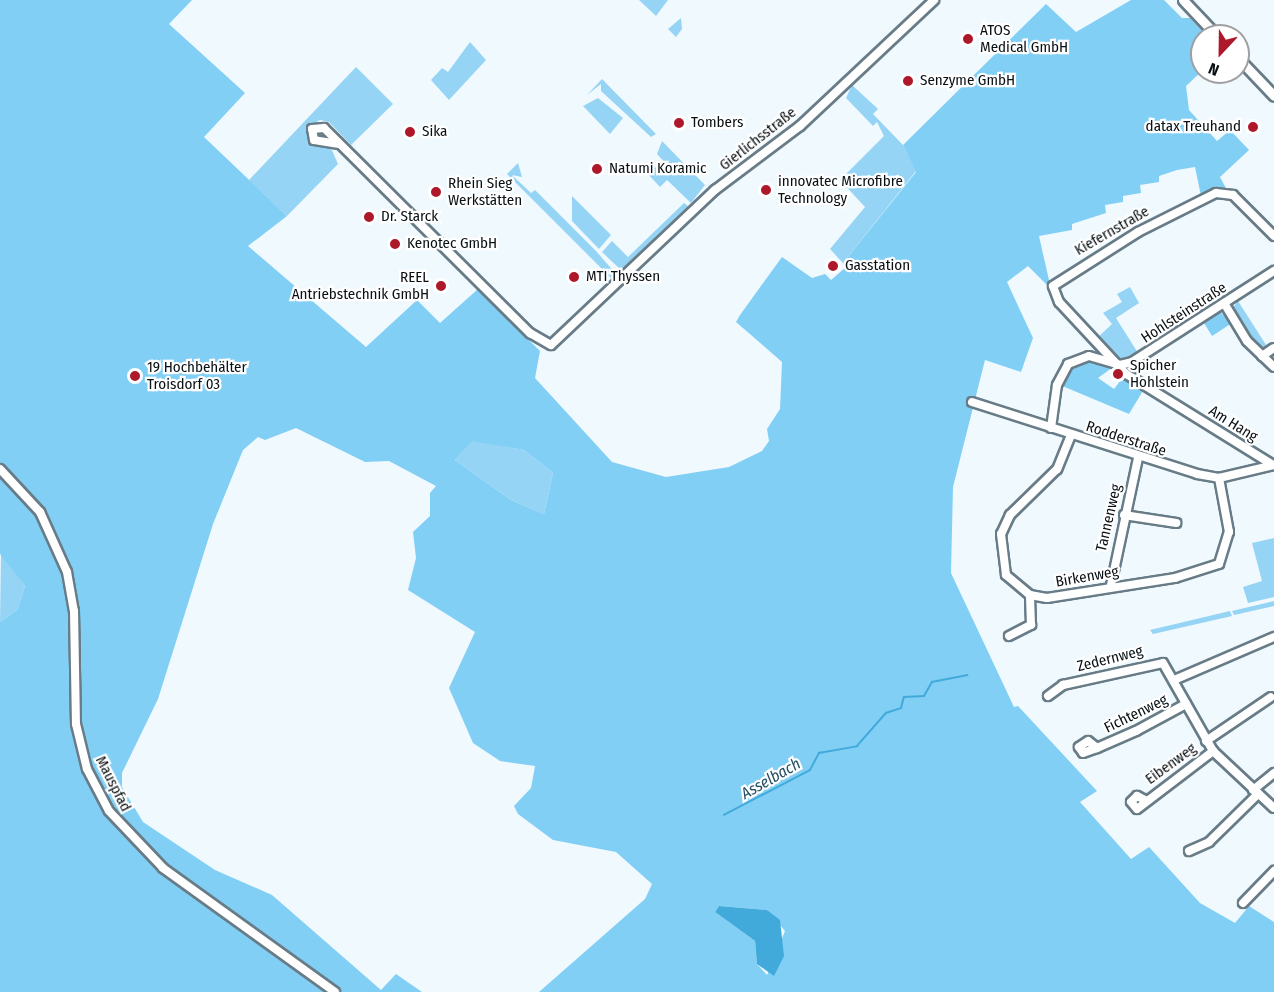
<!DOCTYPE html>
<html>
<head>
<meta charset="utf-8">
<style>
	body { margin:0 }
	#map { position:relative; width:1274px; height:992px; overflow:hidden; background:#f0f9fe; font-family:"Fira Sans Condensed",sans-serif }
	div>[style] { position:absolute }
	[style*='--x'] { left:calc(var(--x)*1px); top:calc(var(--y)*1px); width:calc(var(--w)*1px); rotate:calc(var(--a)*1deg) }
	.green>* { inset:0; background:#96d4f5 }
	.forest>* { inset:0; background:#82cff6 }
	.water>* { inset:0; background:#42aada }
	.stream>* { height:1.5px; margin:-0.75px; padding:0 0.75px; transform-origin:0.75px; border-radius:0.75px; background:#42aada }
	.roads { filter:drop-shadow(2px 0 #687c87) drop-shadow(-2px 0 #687c87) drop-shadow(0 2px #687c87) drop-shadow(0 -2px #687c87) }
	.minor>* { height:8px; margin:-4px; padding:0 4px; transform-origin:4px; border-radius:4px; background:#fff }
	.major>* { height:9px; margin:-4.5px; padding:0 4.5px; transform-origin:4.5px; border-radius:4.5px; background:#fff }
	.dots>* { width:16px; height:16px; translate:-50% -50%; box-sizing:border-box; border:3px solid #fff; border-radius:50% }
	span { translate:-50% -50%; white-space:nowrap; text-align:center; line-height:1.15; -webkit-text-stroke:4.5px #fff; paint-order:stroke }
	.poi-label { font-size:15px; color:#091014 }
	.left { translate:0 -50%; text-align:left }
	.right { translate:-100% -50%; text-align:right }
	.street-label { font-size:15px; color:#091014 }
	.water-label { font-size:16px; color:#234e63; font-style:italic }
	.north { position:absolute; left:1190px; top:24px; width:60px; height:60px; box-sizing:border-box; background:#fff; border:2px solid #9d9fa1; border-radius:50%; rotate:202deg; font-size:16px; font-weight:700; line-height:24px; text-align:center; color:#091014 }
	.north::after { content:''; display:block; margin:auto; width:21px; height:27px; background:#ad182b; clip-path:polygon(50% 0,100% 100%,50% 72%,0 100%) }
</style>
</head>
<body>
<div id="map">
	<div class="green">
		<div style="clip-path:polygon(639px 0,668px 0,656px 16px)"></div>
		<div style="clip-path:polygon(681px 18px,682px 29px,676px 37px,668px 29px)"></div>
		<div style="clip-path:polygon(470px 42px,486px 60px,449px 100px,431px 80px,442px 68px,448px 72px)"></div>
		<div style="clip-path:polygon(356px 67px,393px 104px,351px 145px,329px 122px,320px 120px,307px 127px,308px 141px,331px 148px,338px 164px,287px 216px,249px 180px)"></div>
		<div style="clip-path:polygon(602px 79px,656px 134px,651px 137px,601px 91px,601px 84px,587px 95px)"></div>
		<div style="clip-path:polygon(852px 85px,878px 109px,873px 114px,903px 145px,916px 171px,843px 263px,830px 249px,865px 207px,840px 180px,884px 136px,877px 122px,873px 126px,846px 98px)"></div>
		<div style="clip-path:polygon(598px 98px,623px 118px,610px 134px,583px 106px)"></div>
		<div style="clip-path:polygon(662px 141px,705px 185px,691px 203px,667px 180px,660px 187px,646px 172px,653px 165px,661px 173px,668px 166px,657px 154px)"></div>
		<div style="clip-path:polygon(524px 157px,518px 163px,522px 177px,512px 175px,531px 193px,535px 190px,595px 250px,617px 275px,612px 279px,507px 174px)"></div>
		<div style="clip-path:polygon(572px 196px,611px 235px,599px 249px,572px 221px)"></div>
		<div style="clip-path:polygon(684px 203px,688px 206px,621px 270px,602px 252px,612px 241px,628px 257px)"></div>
		<div style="clip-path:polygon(1130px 287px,1139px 303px,1116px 318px,1138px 353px,1122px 360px,1096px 339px,1112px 324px,1103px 313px,1122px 302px,1117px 294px)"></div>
		<div style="clip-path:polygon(1238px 301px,1268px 348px,1266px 350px,1257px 346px,1232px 309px)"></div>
		<div style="clip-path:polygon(472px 440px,524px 450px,553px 473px,544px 514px,511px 500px,455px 460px)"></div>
		<div style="clip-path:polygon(1274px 538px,1274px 597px,1248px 603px,1243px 587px,1262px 581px,1252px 543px)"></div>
		<div style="clip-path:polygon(1px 553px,25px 586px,17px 610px,0 622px)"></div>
		<div style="clip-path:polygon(1274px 601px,1274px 606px,1234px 615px,1232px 611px)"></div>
		<div style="clip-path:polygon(1230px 611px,1232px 616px,1153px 634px,1150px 630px)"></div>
	</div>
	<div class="forest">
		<div style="clip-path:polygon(evenodd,0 0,192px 0,169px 24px,245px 93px,204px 137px,287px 216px,248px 246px,366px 347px,417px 300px,440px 323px,478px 289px,540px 351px,535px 378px,612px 462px,666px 477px,729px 467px,762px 451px,769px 441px,767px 429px,780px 409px,782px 362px,736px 322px,740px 315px,782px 257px,812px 278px,825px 274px,831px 280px,846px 267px,843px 263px,916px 172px,903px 145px,1046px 4px,1076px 32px,1131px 0,1164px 0,1182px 18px,1190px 18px,1207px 36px,1202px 36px,1202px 71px,1186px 86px,1189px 110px,1217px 141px,1230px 130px,1249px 150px,1220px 177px,1227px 190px,1201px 196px,1195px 167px,1177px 170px,1159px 176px,1159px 182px,1140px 185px,1141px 193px,1123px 196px,1123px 202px,1105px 205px,1106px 213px,1072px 224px,1072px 230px,1039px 236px,1051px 289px,1028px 266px,1007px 282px,1033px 338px,1021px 372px,985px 360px,953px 487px,951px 573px,1014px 707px,1018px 706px,1097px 791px,1080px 802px,1131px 859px,1149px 847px,1200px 903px,1235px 923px,1249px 906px,1274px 922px,1274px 992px,539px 992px,645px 899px,652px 884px,616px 852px,553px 840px,518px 814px,514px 806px,531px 788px,535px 766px,500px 761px,473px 743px,449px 688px,475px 632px,408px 590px,416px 558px,413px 532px,430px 516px,430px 493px,436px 486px,389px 461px,365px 462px,296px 428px,265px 440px,258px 437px,243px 450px,213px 524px,158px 699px,122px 773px,122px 787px,143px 822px,215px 870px,272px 895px,381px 990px,396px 974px,422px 992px,0 992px,0 622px,17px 610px,25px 586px,0 554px,0 0,472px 441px,524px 450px,553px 473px,544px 514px,511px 500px,455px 460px,472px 441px,0 0,719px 906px,767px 910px,785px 931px,767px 975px,757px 964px,755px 941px,715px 912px,719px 906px)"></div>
		<div style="clip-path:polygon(1220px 312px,1232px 323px,1212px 336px,1204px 323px)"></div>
		<div style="clip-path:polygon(1086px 359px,1113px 367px,1098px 378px,1114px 389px,1124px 376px,1144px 389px,1129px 414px,1060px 385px,1070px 367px)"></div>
	</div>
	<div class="water">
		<div style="clip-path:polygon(719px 906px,767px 910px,780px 920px,784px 956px,774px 976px,757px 964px,755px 941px,715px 912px)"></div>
	</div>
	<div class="stream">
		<div style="--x:724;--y:815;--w:97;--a:-27.6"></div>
		<div style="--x:810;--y:770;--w:19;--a:-62"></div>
		<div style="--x:819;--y:753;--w:39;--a:-10"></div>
		<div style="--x:857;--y:746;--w:44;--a:-48.7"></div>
		<div style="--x:886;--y:713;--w:16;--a:-18"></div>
		<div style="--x:901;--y:708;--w:11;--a:-75"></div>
		<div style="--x:904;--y:697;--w:20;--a:-3"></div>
		<div style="--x:924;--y:696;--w:16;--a:-60"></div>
		<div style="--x:932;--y:682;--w:36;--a:-11"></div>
	</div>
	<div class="roads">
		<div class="minor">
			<div style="--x:339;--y:144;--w:25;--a:-171"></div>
			<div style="--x:314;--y:140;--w:11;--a:-100"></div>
			<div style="--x:312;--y:129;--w:12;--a:-5"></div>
			<div style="--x:324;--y:128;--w:291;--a:44.9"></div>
			<div style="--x:530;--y:333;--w:24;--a:30"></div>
			<div style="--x:551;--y:345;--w:226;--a:-43.4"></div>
			<div style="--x:715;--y:190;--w:106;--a:-37"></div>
			<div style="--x:800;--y:126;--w:184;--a:-43.2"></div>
			<div style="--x:1224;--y:303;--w:44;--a:58.8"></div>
			<div style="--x:1247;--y:341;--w:37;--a:44"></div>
			<div style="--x:1262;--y:356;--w:14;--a:-34"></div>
			<div style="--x:972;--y:402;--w:236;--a:17.7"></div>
			<div style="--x:1197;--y:474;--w:22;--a:10"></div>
			<div style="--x:1219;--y:478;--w:57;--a:-13.3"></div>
			<div style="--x:1051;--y:428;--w:43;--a:-82.1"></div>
			<div style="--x:1057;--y:385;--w:24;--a:-62"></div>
			<div style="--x:1068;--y:364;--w:22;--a:-21"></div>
			<div style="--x:1089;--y:356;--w:32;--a:16"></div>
			<div style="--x:1120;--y:365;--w:12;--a:-14"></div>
			<div style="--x:1132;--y:362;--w:169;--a:-32.7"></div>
			<div style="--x:1071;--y:435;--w:37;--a:112"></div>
			<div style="--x:1057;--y:469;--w:66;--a:135.6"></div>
			<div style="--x:1010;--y:515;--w:21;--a:115"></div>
			<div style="--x:1001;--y:534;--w:41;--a:83"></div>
			<div style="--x:1006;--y:575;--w:31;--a:40"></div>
			<div style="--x:1030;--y:595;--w:17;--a:10"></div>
			<div style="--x:1047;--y:598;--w:130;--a:-8.9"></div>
			<div style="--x:1175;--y:578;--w:46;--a:-17.7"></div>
			<div style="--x:1219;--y:564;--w:34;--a:-73"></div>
			<div style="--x:1229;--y:532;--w:55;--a:-100.5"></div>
			<div style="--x:1273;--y:465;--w:173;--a:-148.2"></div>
			<div style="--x:1126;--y:374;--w:98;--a:-132.9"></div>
			<div style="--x:1059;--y:302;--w:17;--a:-111"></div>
			<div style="--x:1053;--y:286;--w:101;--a:-32.4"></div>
			<div style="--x:1138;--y:232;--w:87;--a:-26.6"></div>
			<div style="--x:1216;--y:193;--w:17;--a:7"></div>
			<div style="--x:1233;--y:195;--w:58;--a:45"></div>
			<div style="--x:0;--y:469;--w:59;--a:47.1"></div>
			<div style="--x:40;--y:512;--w:66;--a:65.8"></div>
			<div style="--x:67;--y:572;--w:40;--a:80"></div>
			<div style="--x:74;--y:611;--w:113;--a:89"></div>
			<div style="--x:76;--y:724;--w:46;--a:76.3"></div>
			<div style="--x:87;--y:769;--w:47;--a:62.4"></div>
			<div style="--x:109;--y:811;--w:79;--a:46.5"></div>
			<div style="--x:163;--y:868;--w:212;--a:35.8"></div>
			<div style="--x:1124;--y:515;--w:53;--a:8.7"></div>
			<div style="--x:1111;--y:585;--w:130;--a:-78"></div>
			<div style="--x:1009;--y:636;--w:25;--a:-27"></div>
			<div style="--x:1031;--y:625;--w:30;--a:-92"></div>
			<div style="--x:1174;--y:680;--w:109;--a:-23.3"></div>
			<div style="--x:1048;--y:696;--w:19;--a:-36"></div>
			<div style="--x:1063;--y:685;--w:102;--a:-12.4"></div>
			<div style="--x:1163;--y:663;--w:101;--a:60.4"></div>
			<div style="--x:1213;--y:751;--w:83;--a:43.1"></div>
			<div style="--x:1206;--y:741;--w:78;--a:-34.1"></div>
			<div style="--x:1097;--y:748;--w:11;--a:-142"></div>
			<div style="--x:1088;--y:741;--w:11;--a:146"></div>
			<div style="--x:1079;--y:747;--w:7;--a:56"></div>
			<div style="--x:1083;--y:753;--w:15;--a:-20"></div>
			<div style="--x:1097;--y:748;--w:43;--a:-23.6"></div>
			<div style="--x:1136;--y:731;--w:57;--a:-28.4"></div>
			<div style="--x:1253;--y:790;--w:27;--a:-39"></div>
			<div style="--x:1145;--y:800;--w:9;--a:-153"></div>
			<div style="--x:1137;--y:796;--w:8;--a:135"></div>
			<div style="--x:1131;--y:802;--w:9;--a:49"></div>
			<div style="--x:1137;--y:809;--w:96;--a:-37.3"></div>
			<div style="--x:1189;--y:851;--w:22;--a:-24"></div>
			<div style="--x:1209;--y:842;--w:69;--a:-44.4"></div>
			<div style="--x:1243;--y:903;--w:45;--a:-45.9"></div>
		</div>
		<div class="major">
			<div style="--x:1183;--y:0;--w:50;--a:46.6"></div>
			<div style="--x:1238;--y:58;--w:52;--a:46.5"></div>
		</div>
	</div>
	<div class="dots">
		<div style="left:968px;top:39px;background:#ad182b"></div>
		<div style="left:908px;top:81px;background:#ad182b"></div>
		<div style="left:679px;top:123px;background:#ad182b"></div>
		<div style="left:1253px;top:127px;background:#ad182b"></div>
		<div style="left:410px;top:132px;background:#ad182b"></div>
		<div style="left:597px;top:169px;background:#ad182b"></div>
		<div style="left:766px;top:190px;background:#ad182b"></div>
		<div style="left:436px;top:192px;background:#ad182b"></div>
		<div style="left:369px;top:217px;background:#ad182b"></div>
		<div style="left:395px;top:244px;background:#ad182b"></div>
		<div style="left:833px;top:266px;background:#ad182b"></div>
		<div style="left:574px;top:277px;background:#ad182b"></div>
		<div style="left:441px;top:286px;background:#ad182b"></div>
		<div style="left:1118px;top:374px;background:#ad182b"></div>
		<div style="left:135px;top:376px;background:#ad182b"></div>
	</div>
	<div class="poi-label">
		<span class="left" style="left:980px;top:39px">ATOS<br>Medical GmbH</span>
		<span class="left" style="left:920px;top:81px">Senzyme GmbH</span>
		<span class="left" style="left:691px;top:123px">Tombers</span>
		<span class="right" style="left:1241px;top:127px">datax Treuhand</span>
		<span class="left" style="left:422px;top:132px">Sika</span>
		<span class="left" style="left:609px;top:169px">Natumi Koramic</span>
		<span class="left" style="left:778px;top:190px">innovatec Microfibre<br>Technology</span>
		<span class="left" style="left:448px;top:192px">Rhein Sieg<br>Werkstätten</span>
		<span class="left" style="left:381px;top:217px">Dr. Starck</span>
		<span class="left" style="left:407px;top:244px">Kenotec GmbH</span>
		<span class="left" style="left:845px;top:266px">Gasstation</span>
		<span class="right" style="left:429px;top:286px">REEL<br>Antriebstechnik GmbH</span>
		<span class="left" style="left:586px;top:277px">MTI Thyssen</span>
		<span class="left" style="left:1130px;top:374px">Spicher<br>Hohlstein</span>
		<span class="left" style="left:147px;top:376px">19 Hochbehälter<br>Troisdorf 03</span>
	</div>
	<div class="street-label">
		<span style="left:758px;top:139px;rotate:-38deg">Gierlichsstraße</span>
		<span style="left:1112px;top:231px;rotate:-30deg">Kiefernstraße</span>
		<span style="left:1184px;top:313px;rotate:-33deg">Hohlsteinstraße</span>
		<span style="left:1233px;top:424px;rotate:32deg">Am Hang</span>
		<span style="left:1126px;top:439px;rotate:18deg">Rodderstraße</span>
		<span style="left:1109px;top:518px;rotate:-77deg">Tannenweg</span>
		<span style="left:1087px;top:577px;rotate:-10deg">Birkenweg</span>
		<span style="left:1110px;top:659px;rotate:-14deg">Zedernweg</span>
		<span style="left:1136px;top:714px;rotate:-26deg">Fichtenweg</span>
		<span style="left:1171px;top:764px;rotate:-36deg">Eibenweg</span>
		<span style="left:113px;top:784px;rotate:63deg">Mauspfad</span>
	</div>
	<div class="water-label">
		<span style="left:771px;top:779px;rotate:-30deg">Asselbach</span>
	</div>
	<div class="north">N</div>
</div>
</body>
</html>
